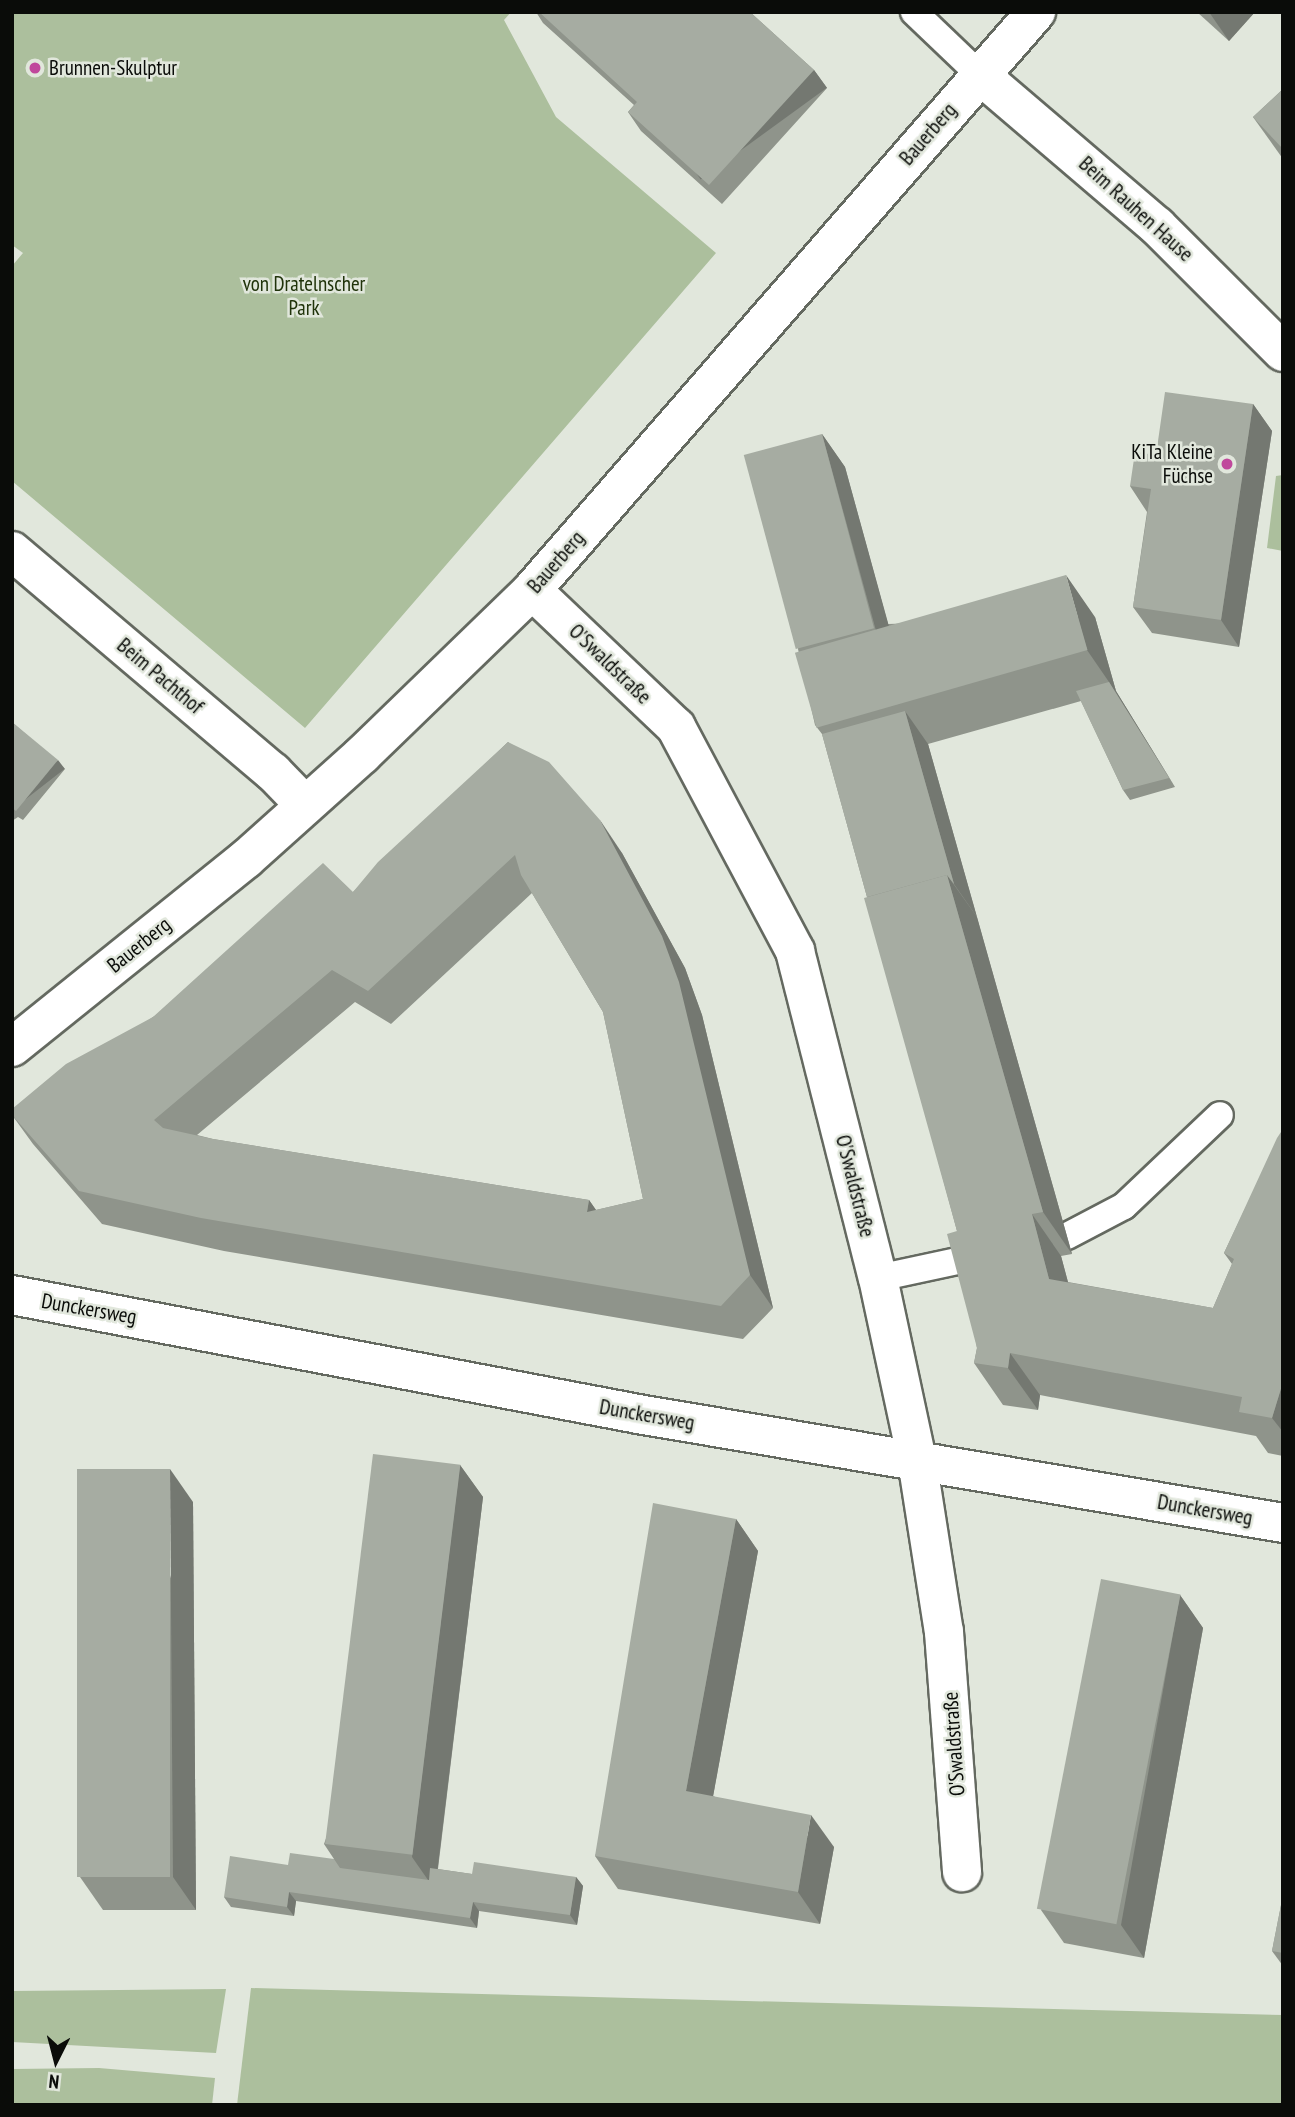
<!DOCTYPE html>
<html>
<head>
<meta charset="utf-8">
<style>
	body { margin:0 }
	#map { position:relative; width:1295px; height:2117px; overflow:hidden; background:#e1e7dc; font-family:"PT Sans Narrow",sans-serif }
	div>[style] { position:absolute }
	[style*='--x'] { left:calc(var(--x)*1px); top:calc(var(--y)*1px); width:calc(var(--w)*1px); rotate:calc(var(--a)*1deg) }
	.green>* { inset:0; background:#acbf9d }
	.roads { filter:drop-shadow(2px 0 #646960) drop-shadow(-2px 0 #646960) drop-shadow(0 2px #646960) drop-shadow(0 -2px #646960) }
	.lane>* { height:26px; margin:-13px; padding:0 13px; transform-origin:13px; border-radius:13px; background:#fff }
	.street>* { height:38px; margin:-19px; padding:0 19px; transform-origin:19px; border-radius:19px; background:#fff }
	.wall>* { inset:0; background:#8f948b }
	.shaded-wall>* { inset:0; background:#747871; transform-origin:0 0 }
	.building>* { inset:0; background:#a6aca2; transform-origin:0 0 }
	.dots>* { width:19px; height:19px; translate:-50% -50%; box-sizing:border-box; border:4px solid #e1e7dc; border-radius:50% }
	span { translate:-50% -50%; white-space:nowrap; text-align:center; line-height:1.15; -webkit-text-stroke:5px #e1e7dc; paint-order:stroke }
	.poi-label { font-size:21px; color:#0a0c09 }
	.left { translate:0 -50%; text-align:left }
	.right { translate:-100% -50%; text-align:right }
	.street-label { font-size:21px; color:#0a0c09 }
	.park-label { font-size:21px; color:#20330a }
	.frame { position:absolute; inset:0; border:14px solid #0a0c09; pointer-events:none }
	.north { position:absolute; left:21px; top:2026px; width:70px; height:70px; -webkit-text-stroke:5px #e1e7dc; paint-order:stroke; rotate:186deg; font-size:19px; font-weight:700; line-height:28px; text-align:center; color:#0a0c09 }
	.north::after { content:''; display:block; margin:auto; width:24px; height:32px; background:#0a0c09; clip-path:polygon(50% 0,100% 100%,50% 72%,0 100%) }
</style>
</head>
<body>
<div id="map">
	<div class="green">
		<div style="clip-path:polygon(12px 12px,511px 12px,504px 20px,556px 117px,716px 253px,305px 728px,12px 481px,12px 266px,23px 253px,12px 245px)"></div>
		<div style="clip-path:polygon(1283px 475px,1283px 551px,1267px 548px,1276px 476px)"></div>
		<div style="clip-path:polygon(251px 1988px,1283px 2015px,1283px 2105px,237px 2105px)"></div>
		<div style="clip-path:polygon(226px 1989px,216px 2053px,12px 2042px,12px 1991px)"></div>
		<div style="clip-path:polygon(99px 2068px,215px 2078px,212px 2105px,12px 2105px,12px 2069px)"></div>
	</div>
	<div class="roads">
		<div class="lane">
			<div style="--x:914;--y:12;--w:91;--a:43.7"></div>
			<div style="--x:1067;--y:1236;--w:64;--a:-27.8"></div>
			<div style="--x:1124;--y:1206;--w:132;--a:-43.5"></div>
			<div style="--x:878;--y:1278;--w:105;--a:-12.1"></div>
		</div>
		<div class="street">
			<div style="--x:980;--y:75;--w:233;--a:40.5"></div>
			<div style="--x:1157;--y:226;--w:178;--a:45"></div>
			<div style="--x:12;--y:551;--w:342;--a:40.3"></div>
			<div style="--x:273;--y:772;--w:46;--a:45.9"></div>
			<div style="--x:532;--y:590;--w:199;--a:43.6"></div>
			<div style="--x:676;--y:727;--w:254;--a:62"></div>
			<div style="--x:795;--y:951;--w:337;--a:75.8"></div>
			<div style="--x:878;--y:1278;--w:186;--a:77.9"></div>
			<div style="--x:917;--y:1460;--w:174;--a:81.1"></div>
			<div style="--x:944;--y:1632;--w:241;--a:85.7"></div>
			<div style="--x:12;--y:1047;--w:300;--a:-38.8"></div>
			<div style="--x:246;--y:859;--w:156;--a:-41.9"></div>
			<div style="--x:362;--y:755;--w:237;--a:-44.1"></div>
			<div style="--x:532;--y:590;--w:767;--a:-48.91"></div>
			<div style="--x:12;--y:1295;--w:637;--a:10.76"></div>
			<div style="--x:638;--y:1414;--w:654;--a:9.59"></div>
		</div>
	</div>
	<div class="wall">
		<div style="clip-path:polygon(536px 12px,750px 12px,814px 70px,827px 88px,722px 204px,641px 131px,628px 112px,634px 105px,543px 23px)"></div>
		<div style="clip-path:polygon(1197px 12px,1255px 12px,1229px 41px)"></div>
		<div style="clip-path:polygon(1283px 89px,1283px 159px,1253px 117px)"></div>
		<div style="clip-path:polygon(1253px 404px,1272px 431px,1239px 647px,1152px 633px,1133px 607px,1147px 512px,1130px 486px,1156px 455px)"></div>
		<div style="clip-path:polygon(822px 434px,845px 467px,888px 624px,1095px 617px,1116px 691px,1175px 787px,1130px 800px,1123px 790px,1081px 701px,928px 744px,1072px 1254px,1061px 1256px,1068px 1282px,1213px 1308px,1232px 1264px,1224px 1253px,1283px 1129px,1283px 1456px,1268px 1453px,1256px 1436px,1040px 1395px,1038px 1410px,1003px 1405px,974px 1363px,977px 1348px,957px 1231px,867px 897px,822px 734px,815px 725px,798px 649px)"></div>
		<div style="clip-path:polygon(12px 722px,65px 769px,23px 820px,18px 817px,12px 821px)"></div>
		<div style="clip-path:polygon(evenodd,508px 742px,622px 853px,685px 968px,702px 1015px,773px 1308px,743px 1339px,224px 1251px,102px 1224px,33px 1144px,12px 1115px,153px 1017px,353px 892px,508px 742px,532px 893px,603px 1012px,643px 1199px,596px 1210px,589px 1200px,213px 1139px,197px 1135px,355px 1002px,391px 1024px,532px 893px)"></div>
		<div style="clip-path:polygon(460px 1465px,483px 1497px,438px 1869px,472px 1874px,576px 1877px,583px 1886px,577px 1925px,479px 1911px,477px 1928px,296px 1901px,294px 1916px,231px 1907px,224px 1897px,288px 1865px,334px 1859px,324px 1844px)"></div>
		<div style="clip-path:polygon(193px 1502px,196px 1910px,103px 1910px,80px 1877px)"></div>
		<div style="clip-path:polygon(736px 1519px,758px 1551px,713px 1796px,834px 1847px,820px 1924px,618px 1889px,595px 1856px)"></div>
		<div style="clip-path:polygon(1180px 1595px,1203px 1628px,1144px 1958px,1064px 1943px,1041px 1910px)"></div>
		<div style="clip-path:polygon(1283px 1895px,1283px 1966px,1272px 1951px)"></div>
	</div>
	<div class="shaded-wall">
		<div style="clip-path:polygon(1209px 12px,1255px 12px,1229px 41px)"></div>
		<div style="left:814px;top:70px;width:22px;height:156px;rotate:54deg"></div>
		<div style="clip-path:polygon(1253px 404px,1272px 431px,1239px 647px,1221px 620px)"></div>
		<div style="clip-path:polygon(822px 434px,845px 467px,901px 670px,878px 638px)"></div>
		<div style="clip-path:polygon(1066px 575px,1095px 617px,1116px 691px,1175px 787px,1109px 682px,1087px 650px)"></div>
		<div style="clip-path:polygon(905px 711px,928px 744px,977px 917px,954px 884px)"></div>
		<div style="left:58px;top:760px;width:11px;height:66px;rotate:52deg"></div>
		<div style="clip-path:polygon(600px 820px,622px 853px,685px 968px,702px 1015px,773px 1308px,750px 1275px)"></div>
		<div style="clip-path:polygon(947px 875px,977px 917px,1072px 1254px,1043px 1212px)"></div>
		<div style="clip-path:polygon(589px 1200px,612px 1233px,587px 1212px)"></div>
		<div style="clip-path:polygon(1032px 1214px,1061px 1256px,1078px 1320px,1049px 1279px)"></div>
		<div style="clip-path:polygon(1010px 1353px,1040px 1395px,1038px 1410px,1008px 1368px)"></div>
		<div style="clip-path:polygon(1283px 1382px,1283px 1432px,1272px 1418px)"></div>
		<div style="clip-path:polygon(460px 1465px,483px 1497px,435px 1890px,412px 1857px)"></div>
		<div style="clip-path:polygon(170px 1469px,193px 1502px,196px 1910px,173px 1877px)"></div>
		<div style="clip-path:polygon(736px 1519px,758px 1551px,708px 1824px,686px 1791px)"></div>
		<div style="clip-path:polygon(1180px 1595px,1203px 1628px,1144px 1958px,1121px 1925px)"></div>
		<div style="clip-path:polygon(811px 1815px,834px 1847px,820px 1924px,798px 1892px)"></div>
		<div style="clip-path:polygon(576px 1877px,583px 1886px,577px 1925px,570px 1915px)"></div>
		<div style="clip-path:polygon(289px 1892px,296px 1901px,294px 1916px,287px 1907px)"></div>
		<div style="clip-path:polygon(473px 1902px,479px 1911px,477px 1928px,470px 1918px)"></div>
	</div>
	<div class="building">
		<div style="clip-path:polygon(539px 12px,750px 12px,814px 70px,709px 185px,628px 112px,637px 102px)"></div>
		<div style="clip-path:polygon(1283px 89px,1283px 149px,1253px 117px)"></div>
		<div style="clip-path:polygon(1165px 392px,1253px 404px,1221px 620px,1133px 607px,1151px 489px,1130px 486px,1135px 452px,1156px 455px)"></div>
		<div style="left:822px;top:434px;width:201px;height:81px;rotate:75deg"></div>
		<div style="left:1066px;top:575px;width:78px;height:282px;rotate:74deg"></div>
		<div style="clip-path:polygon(1109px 682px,1169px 778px,1123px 790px,1076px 691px)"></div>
		<div style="clip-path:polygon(905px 711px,954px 884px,947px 875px,867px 897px,822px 734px)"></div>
		<div style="clip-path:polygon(12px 722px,58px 760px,16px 811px,12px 808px)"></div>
		<div style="clip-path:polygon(evenodd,508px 742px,549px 762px,600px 820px,662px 936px,679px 982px,750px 1275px,721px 1306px,201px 1218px,79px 1191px,12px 1115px,12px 1109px,66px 1064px,153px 1017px,323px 863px,353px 892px,378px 862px,508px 742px,515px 855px,521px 875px,603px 1012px,643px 1199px,587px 1212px,589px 1200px,213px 1139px,163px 1128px,154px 1120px,332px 970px,368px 991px,515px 855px)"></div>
		<div style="clip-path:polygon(947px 875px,1043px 1212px,1032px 1214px,1049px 1279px,1213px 1308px,1234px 1259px,1224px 1253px,1277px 1138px,1283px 1129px,1283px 1382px,1272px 1418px,1239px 1412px,1242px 1397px,1010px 1353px,1008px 1368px,974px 1363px,977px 1348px,947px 1234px,957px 1231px,864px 898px)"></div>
		<div style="left:373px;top:1454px;width:88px;height:393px;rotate:7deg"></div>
		<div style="left:77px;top:1469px;width:93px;height:408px"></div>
		<div style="clip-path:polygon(653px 1503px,736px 1519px,686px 1791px,811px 1815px,798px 1892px,595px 1856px)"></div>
		<div style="left:1101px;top:1579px;width:81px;height:336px;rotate:11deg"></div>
		<div style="clip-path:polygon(290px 1853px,334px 1859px,340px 1868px,429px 1880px,430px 1868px,472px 1874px,474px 1862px,576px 1877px,570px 1915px,473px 1902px,470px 1918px,289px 1892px,287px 1907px,224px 1897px,230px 1856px,288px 1865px)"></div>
		<div style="clip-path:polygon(1283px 1895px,1283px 1953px,1272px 1951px)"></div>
	</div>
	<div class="dots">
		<div style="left:35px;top:68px;background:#c0489c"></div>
		<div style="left:1227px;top:464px;background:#c0489c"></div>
	</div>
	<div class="poi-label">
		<span class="left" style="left:49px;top:68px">Brunnen-Skulptur</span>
		<span class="right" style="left:1213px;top:464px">KiTa Kleine<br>Füchse</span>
	</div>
	<div class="street-label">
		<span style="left:928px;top:134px;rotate:-49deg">Bauerberg</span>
		<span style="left:1136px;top:209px;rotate:42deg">Beim Rauhen Hause</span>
		<span style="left:556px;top:562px;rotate:-49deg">Bauerberg</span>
		<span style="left:610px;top:664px;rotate:44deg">O'Swaldstraße</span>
		<span style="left:160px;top:676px;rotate:40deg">Beim Pachthof</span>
		<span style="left:139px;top:945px;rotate:-39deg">Bauerberg</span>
		<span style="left:855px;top:1186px;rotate:76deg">O'Swaldstraße</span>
		<span style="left:89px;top:1309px;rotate:10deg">Dunckersweg</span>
		<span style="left:647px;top:1415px;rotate:10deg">Dunckersweg</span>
		<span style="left:1205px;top:1510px;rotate:10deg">Dunckersweg</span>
		<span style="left:954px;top:1744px;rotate:-94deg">O'Swaldstraße</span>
	</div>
	<div class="park-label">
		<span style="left:304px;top:296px">von Dratelnscher<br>Park</span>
	</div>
	<div class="frame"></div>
	<div class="north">N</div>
</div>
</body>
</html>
